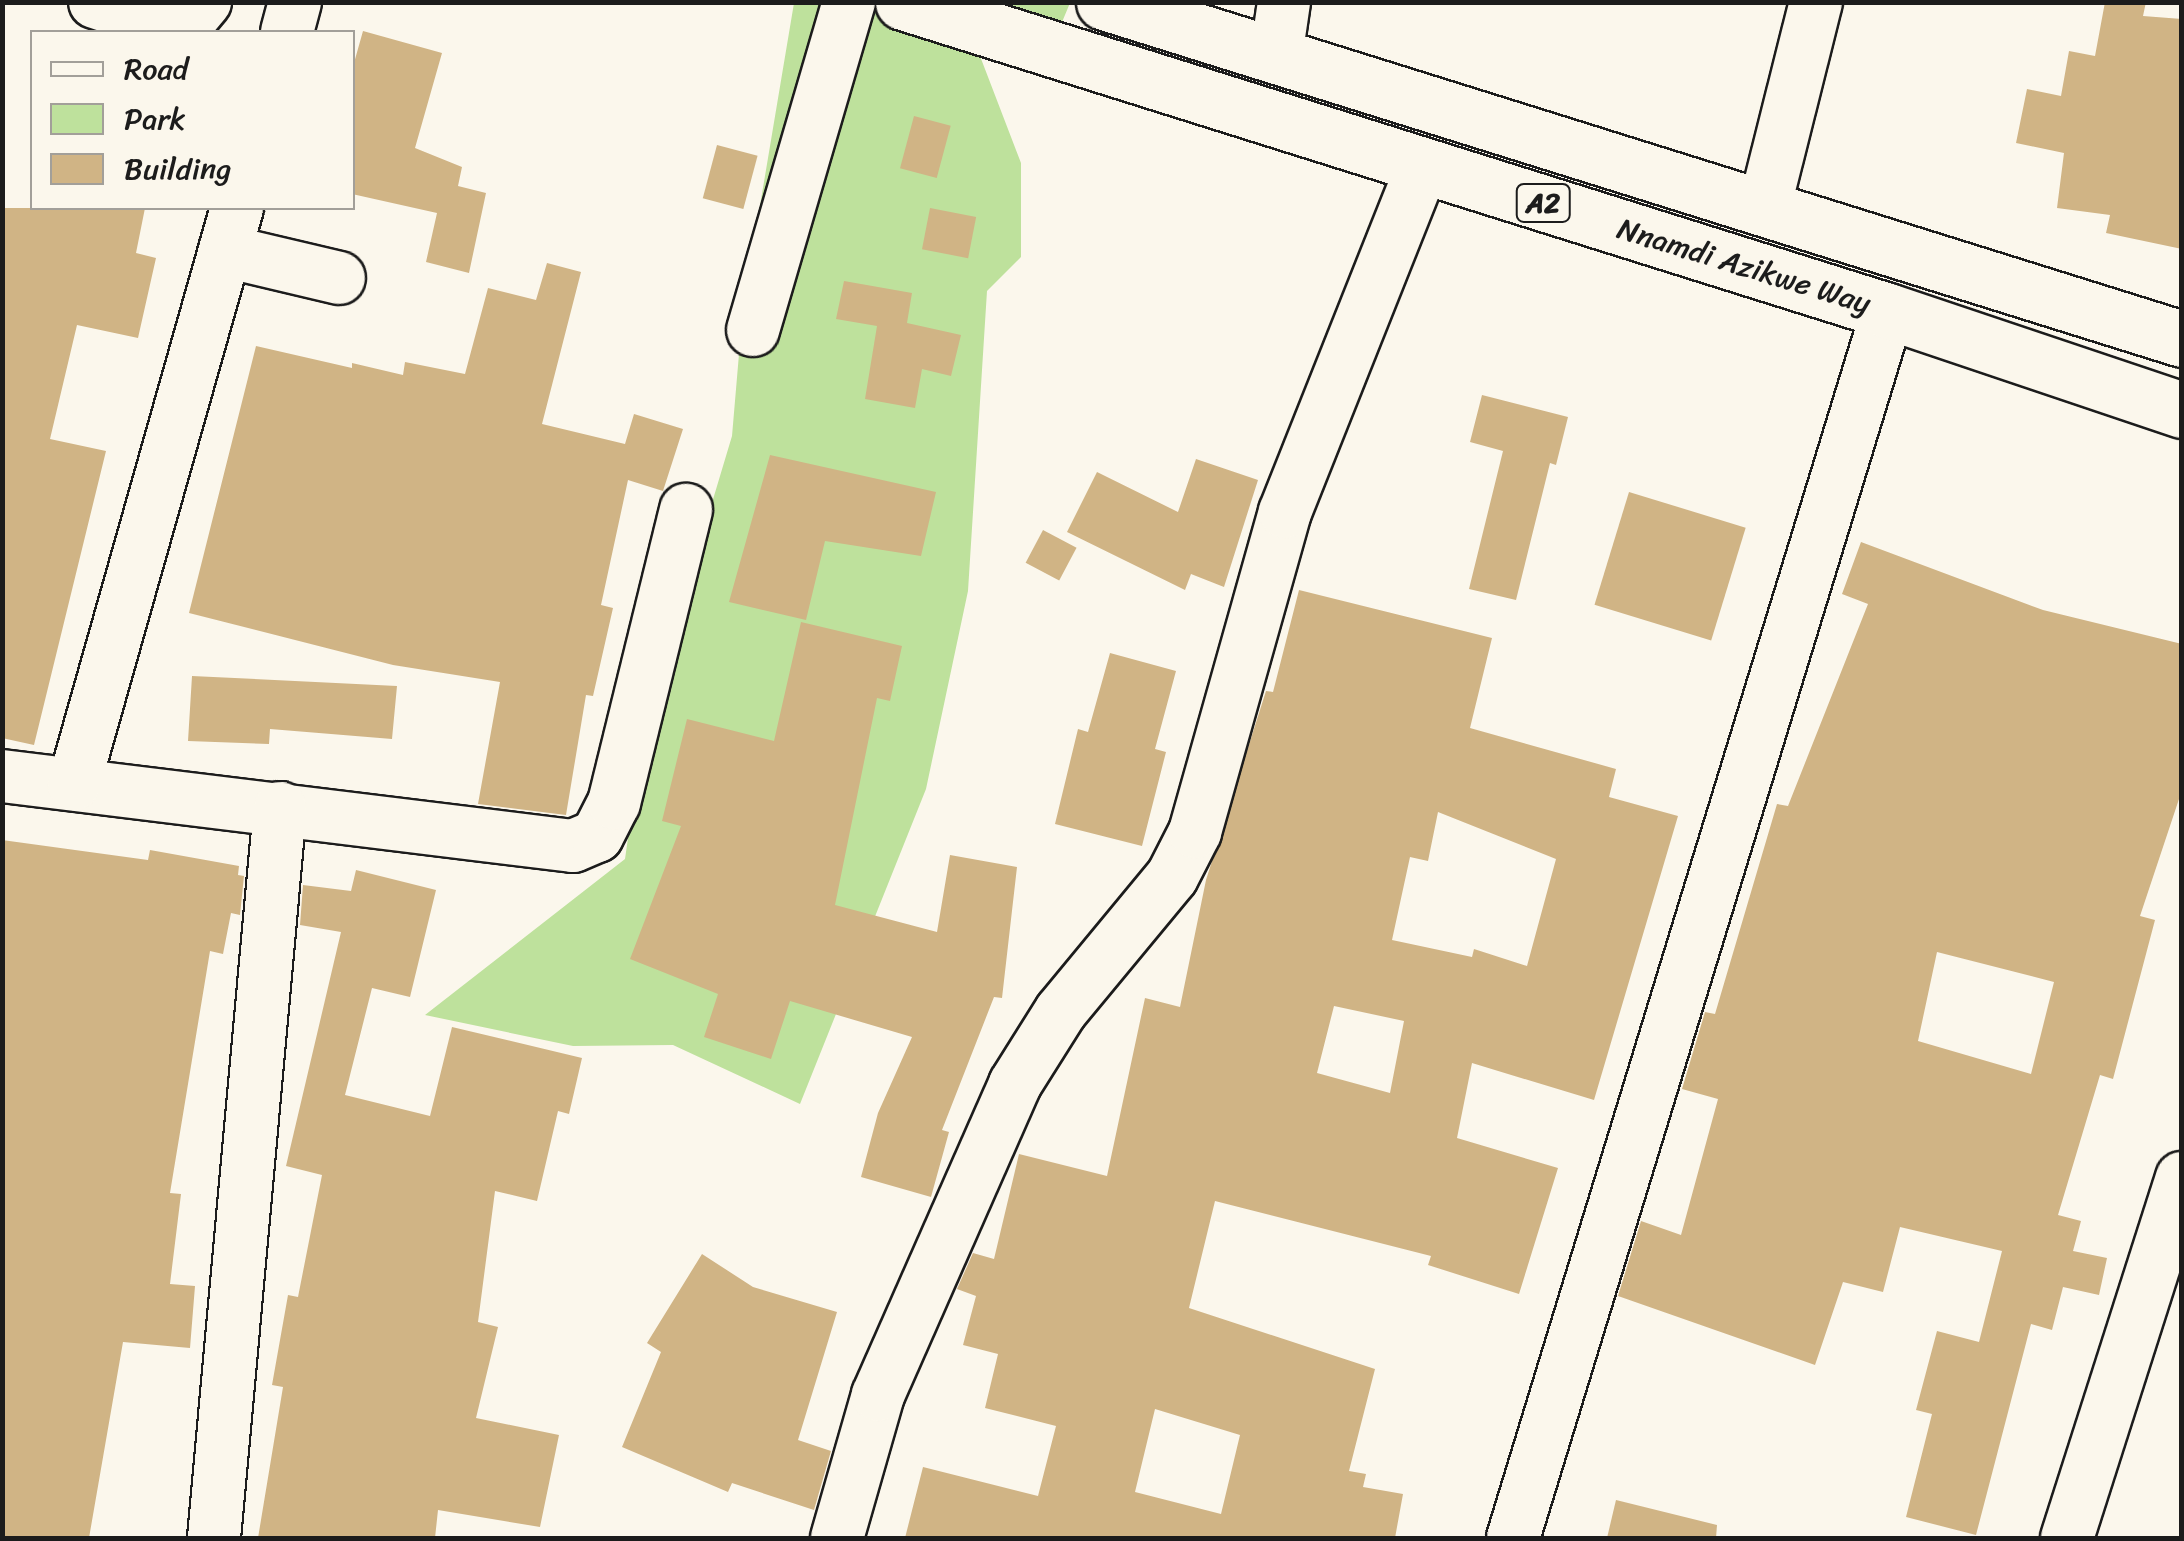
<!DOCTYPE html>
<html>
<head>
<meta charset="utf-8">
<style>
	body { margin:0 }
	#map { position:relative; width:2184px; height:1541px; overflow:hidden; background:#fbf7ec; font-family:Sriracha,sans-serif }
	div>[style] { position:absolute }
	[style*='--x'] { left:calc(var(--x)*1px); top:calc(var(--y)*1px); width:calc(var(--w)*1px); rotate:calc(var(--a)*1deg) }
	.green>* { inset:0; background:#bee19c }
	.building>* { inset:0; background:#d0b485; transform-origin:0 0 }
	.roads { filter:drop-shadow(2px 0 #1c1c1c) drop-shadow(-2px 0 #1c1c1c) drop-shadow(0 2px #1c1c1c) drop-shadow(0 -2px #1c1c1c) }
	.minor>* { height:52px; margin:-26px; padding:0 26px; transform-origin:26px; border-radius:26px; background:#fbf7ec }
	.highway>* { height:55px; margin:-27.5px; padding:0 27.5px; transform-origin:27.5px; border-radius:27.5px; background:#fbf7ec }
	span { translate:-50% -50%; white-space:nowrap; text-align:center; line-height:1.15; -webkit-text-stroke:10px #fbf7ec; paint-order:stroke }
	.shield-label span { padding:2px 8px; background:#fbf7ec; border:2px solid; border-radius:8px; -webkit-text-stroke-width:0 }
	.shield-label { font-size:28px; color:#1c1c1c; font-weight:700 }
	.street-label { font-size:30px; color:#1c1c1c }
	.frame { position:absolute; inset:0; border:5px solid #1c1c1c; pointer-events:none }
	.legend { position:absolute; left:30px; top:30px; width:325px; height:180px; box-sizing:border-box; background:#fbf7ec; border:2px solid #a29f99; margin:0; padding:12px 18px; list-style:none; font-size:30px; color:#1c1c1c }
	.legend li { display:flex; align-items:center; gap:20px; height:50px }
	.legend b { width:50px; border:2px solid #a29f99 }
</style>
</head>
<body>
<div id="map">
	<div class="green">
		<div style="clip-path:polygon(794px 3px,1070px 3px,1052px 46px,975px 43px,1021px 163px,1021px 257px,987px 291px,968px 591px,926px 789px,800px 1104px,673px 1045px,573px 1046px,425px 1015px,625px 859px,643px 733px,732px 436px,743px 307px)"></div>
	</div>
	<div class="building">
		<div style="clip-path:polygon(2105px 2px,2146px 2px,2143px 16px,2182px 19px,2182px 249px,2106px 233px,2110px 215px,2057px 208px,2064px 153px,2016px 143px,2027px 89px,2061px 96px,2069px 51px,2095px 56px)"></div>
		<div style="clip-path:polygon(363px 31px,442px 53px,415px 148px,462px 167px,458px 186px,486px 193px,469px 273px,426px 262px,437px 213px,352px 194px,352px 70px)"></div>
		<div style="left:914px;top:116px;width:38px;height:54px;rotate:15deg"></div>
		<div style="left:717px;top:145px;width:42px;height:55px;rotate:15deg"></div>
		<div style="clip-path:polygon(2px 208px,145px 208px,136px 253px,156px 258px,138px 338px,77px 325px,50px 439px,106px 451px,34px 745px,2px 738px)"></div>
		<div style="left:930px;top:208px;width:47px;height:42px;rotate:11deg"></div>
		<div style="clip-path:polygon(547px 263px,581px 272px,542px 424px,625px 444px,634px 414px,683px 429px,663px 491px,628px 480px,601px 605px,613px 608px,593px 696px,586px 695px,566px 815px,478px 804px,500px 682px,393px 665px,189px 613px,256px 346px,352px 368px,352px 363px,403px 375px,405px 362px,465px 374px,488px 288px,536px 300px)"></div>
		<div style="clip-path:polygon(844px 281px,912px 293px,907px 323px,961px 335px,951px 376px,922px 369px,915px 408px,865px 399px,877px 326px,836px 319px)"></div>
		<div style="clip-path:polygon(1482px 395px,1568px 417px,1556px 465px,1550px 463px,1516px 600px,1469px 589px,1503px 451px,1470px 442px)"></div>
		<div style="clip-path:polygon(770px 455px,936px 492px,921px 556px,825px 541px,806px 620px,729px 602px)"></div>
		<div style="clip-path:polygon(1196px 459px,1258px 480px,1224px 587px,1191px 574px,1185px 590px,1067px 532px,1097px 472px,1178px 512px)"></div>
		<div style="left:1629px;top:492px;width:122px;height:118px;rotate:17deg"></div>
		<div style="left:1043px;top:530px;width:38px;height:37px;rotate:28deg"></div>
		<div style="clip-path:polygon(evenodd,1861px 542px,2043px 610px,2182px 644px,2182px 790px,2140px 916px,2155px 920px,2113px 1079px,2100px 1075px,2058px 1215px,2081px 1221px,2073px 1251px,2107px 1258px,2099px 1295px,2063px 1287px,2052px 1330px,2031px 1324px,1976px 1535px,1906px 1517px,1932px 1414px,1916px 1410px,1937px 1331px,1979px 1342px,2002px 1251px,1900px 1227px,1883px 1292px,1843px 1282px,1815px 1365px,1618px 1296px,1641px 1221px,1681px 1235px,1718px 1099px,1682px 1089px,1705px 1012px,1715px 1014px,1777px 804px,1788px 806px,1868px 604px,1842px 594px,1861px 542px,1937px 952px,2054px 982px,2031px 1074px,1918px 1041px,1937px 952px)"></div>
		<div style="clip-path:polygon(evenodd,1299px 590px,1492px 638px,1470px 728px,1616px 769px,1609px 797px,1678px 816px,1594px 1100px,1472px 1063px,1457px 1138px,1558px 1168px,1519px 1294px,1428px 1265px,1431px 1256px,1215px 1201px,1189px 1308px,1375px 1369px,1349px 1471px,1366px 1474px,1363px 1487px,1403px 1494px,1395px 1538px,905px 1538px,923px 1467px,1038px 1496px,1056px 1426px,985px 1408px,998px 1354px,963px 1345px,976px 1296px,957px 1289px,973px 1253px,994px 1259px,1019px 1154px,1107px 1176px,1145px 998px,1180px 1007px,1206px 880px,1266px 691px,1273px 692px,1299px 590px,1438px 812px,1556px 859px,1527px 966px,1474px 949px,1472px 957px,1392px 940px,1410px 857px,1428px 861px,1438px 812px,1299px 590px,1334px 1006px,1404px 1021px,1390px 1093px,1317px 1073px,1334px 1006px,1299px 590px,1155px 1409px,1240px 1435px,1221px 1514px,1135px 1492px,1155px 1409px)"></div>
		<div style="clip-path:polygon(801px 622px,902px 646px,890px 701px,877px 698px,835px 905px,937px 932px,950px 855px,1017px 867px,1002px 998px,994px 997px,942px 1130px,949px 1132px,931px 1197px,861px 1177px,878px 1113px,912px 1037px,790px 1001px,771px 1059px,704px 1037px,718px 994px,630px 959px,681px 826px,662px 821px,687px 719px,774px 741px)"></div>
		<div style="clip-path:polygon(1110px 653px,1176px 671px,1155px 749px,1166px 752px,1142px 846px,1055px 824px,1078px 729px,1088px 732px)"></div>
		<div style="clip-path:polygon(192px 676px,397px 686px,392px 739px,270px 729px,269px 744px,188px 741px)"></div>
		<div style="clip-path:polygon(2px 840px,148px 860px,150px 850px,239px 866px,238px 875px,244px 876px,240px 915px,231px 913px,223px 954px,210px 951px,170px 1193px,181px 1194px,170px 1284px,195px 1286px,190px 1348px,123px 1342px,89px 1538px,2px 1538px)"></div>
		<div style="clip-path:polygon(356px 870px,436px 890px,410px 997px,372px 988px,345px 1095px,430px 1116px,452px 1027px,582px 1058px,569px 1114px,558px 1111px,537px 1201px,495px 1191px,478px 1322px,498px 1327px,476px 1418px,559px 1435px,540px 1527px,438px 1510px,435px 1538px,258px 1538px,283px 1387px,272px 1385px,288px 1295px,298px 1297px,322px 1175px,286px 1166px,341px 932px,300px 925px,303px 885px,351px 891px)"></div>
		<div style="clip-path:polygon(702px 1254px,753px 1287px,837px 1312px,798px 1440px,831px 1451px,814px 1510px,732px 1483px,728px 1492px,622px 1447px,661px 1352px,647px 1343px)"></div>
		<div style="clip-path:polygon(1616px 1500px,1717px 1525px,1716px 1538px,1607px 1538px)"></div>
	</div>
	<div class="roads">
		<div class="minor">
			<div style="--x:95;--y:2;--w:79;--a:18.4"></div>
			<div style="--x:170;--y:27;--w:20;--a:-18"></div>
			<div style="--x:189;--y:21;--w:25;--a:-50"></div>
			<div style="--x:287;--y:32;--w:31;--a:-75"></div>
			<div style="--x:1276;--y:57;--w:56;--a:-81.7"></div>
			<div style="--x:1765;--y:205;--w:209;--a:-75.9"></div>
			<div style="--x:225;--y:251;--w:117;--a:13.3"></div>
			<div style="--x:753;--y:330;--w:342;--a:-73.7"></div>
			<div style="--x:2;--y:776;--w:575;--a:6.99"></div>
			<div style="--x:573;--y:846;--w:26;--a:-23"></div>
			<div style="--x:597;--y:836;--w:37;--a:-63"></div>
			<div style="--x:614;--y:803;--w:302;--a:-76.2"></div>
			<div style="--x:74;--y:784;--w:599;--a:-74.2"></div>
			<div style="--x:214;--y:1538;--w:733;--a:-84.83"></div>
			<div style="--x:837;--y:1538;--w:149;--a:-74"></div>
			<div style="--x:878;--y:1395;--w:340;--a:-66.2"></div>
			<div style="--x:1015;--y:1084;--w:86;--a:-57.8"></div>
			<div style="--x:1061;--y:1011;--w:174;--a:-50.4"></div>
			<div style="--x:1172;--y:877;--w:51;--a:-62.9"></div>
			<div style="--x:1195;--y:832;--w:332;--a:-74.3"></div>
			<div style="--x:1285;--y:512;--w:373;--a:-68.3"></div>
			<div style="--x:1513;--y:1538;--w:1283;--a:-73.01"></div>
			<div style="--x:2067;--y:1538;--w:378;--a:-72.3"></div>
		</div>
		<div class="highway">
			<div style="--x:903;--y:2;--w:1032;--a:17.42"></div>
			<div style="--x:1888;--y:311;--w:310;--a:18.6"></div>
			<div style="--x:1104;--y:2;--w:1129;--a:17.36"></div>
		</div>
	</div>
	<div class="shield-label">
		<span style="left:1543px;top:203px">A2</span>
	</div>
	<div class="street-label">
		<span style="left:1744px;top:266px;rotate:17deg">Nnamdi Azikwe Way</span>
	</div>
	<div class="frame"></div>
	<ul class="legend">
	<li><b style="height:12px;background:#fbf7ec"></b>Road</li>
	<li><b style="height:28px;background:#bee19c"></b>Park</li>
	<li><b style="height:28px;background:#d0b485"></b>Building</li>
	</ul>
</div>
</body>
</html>
